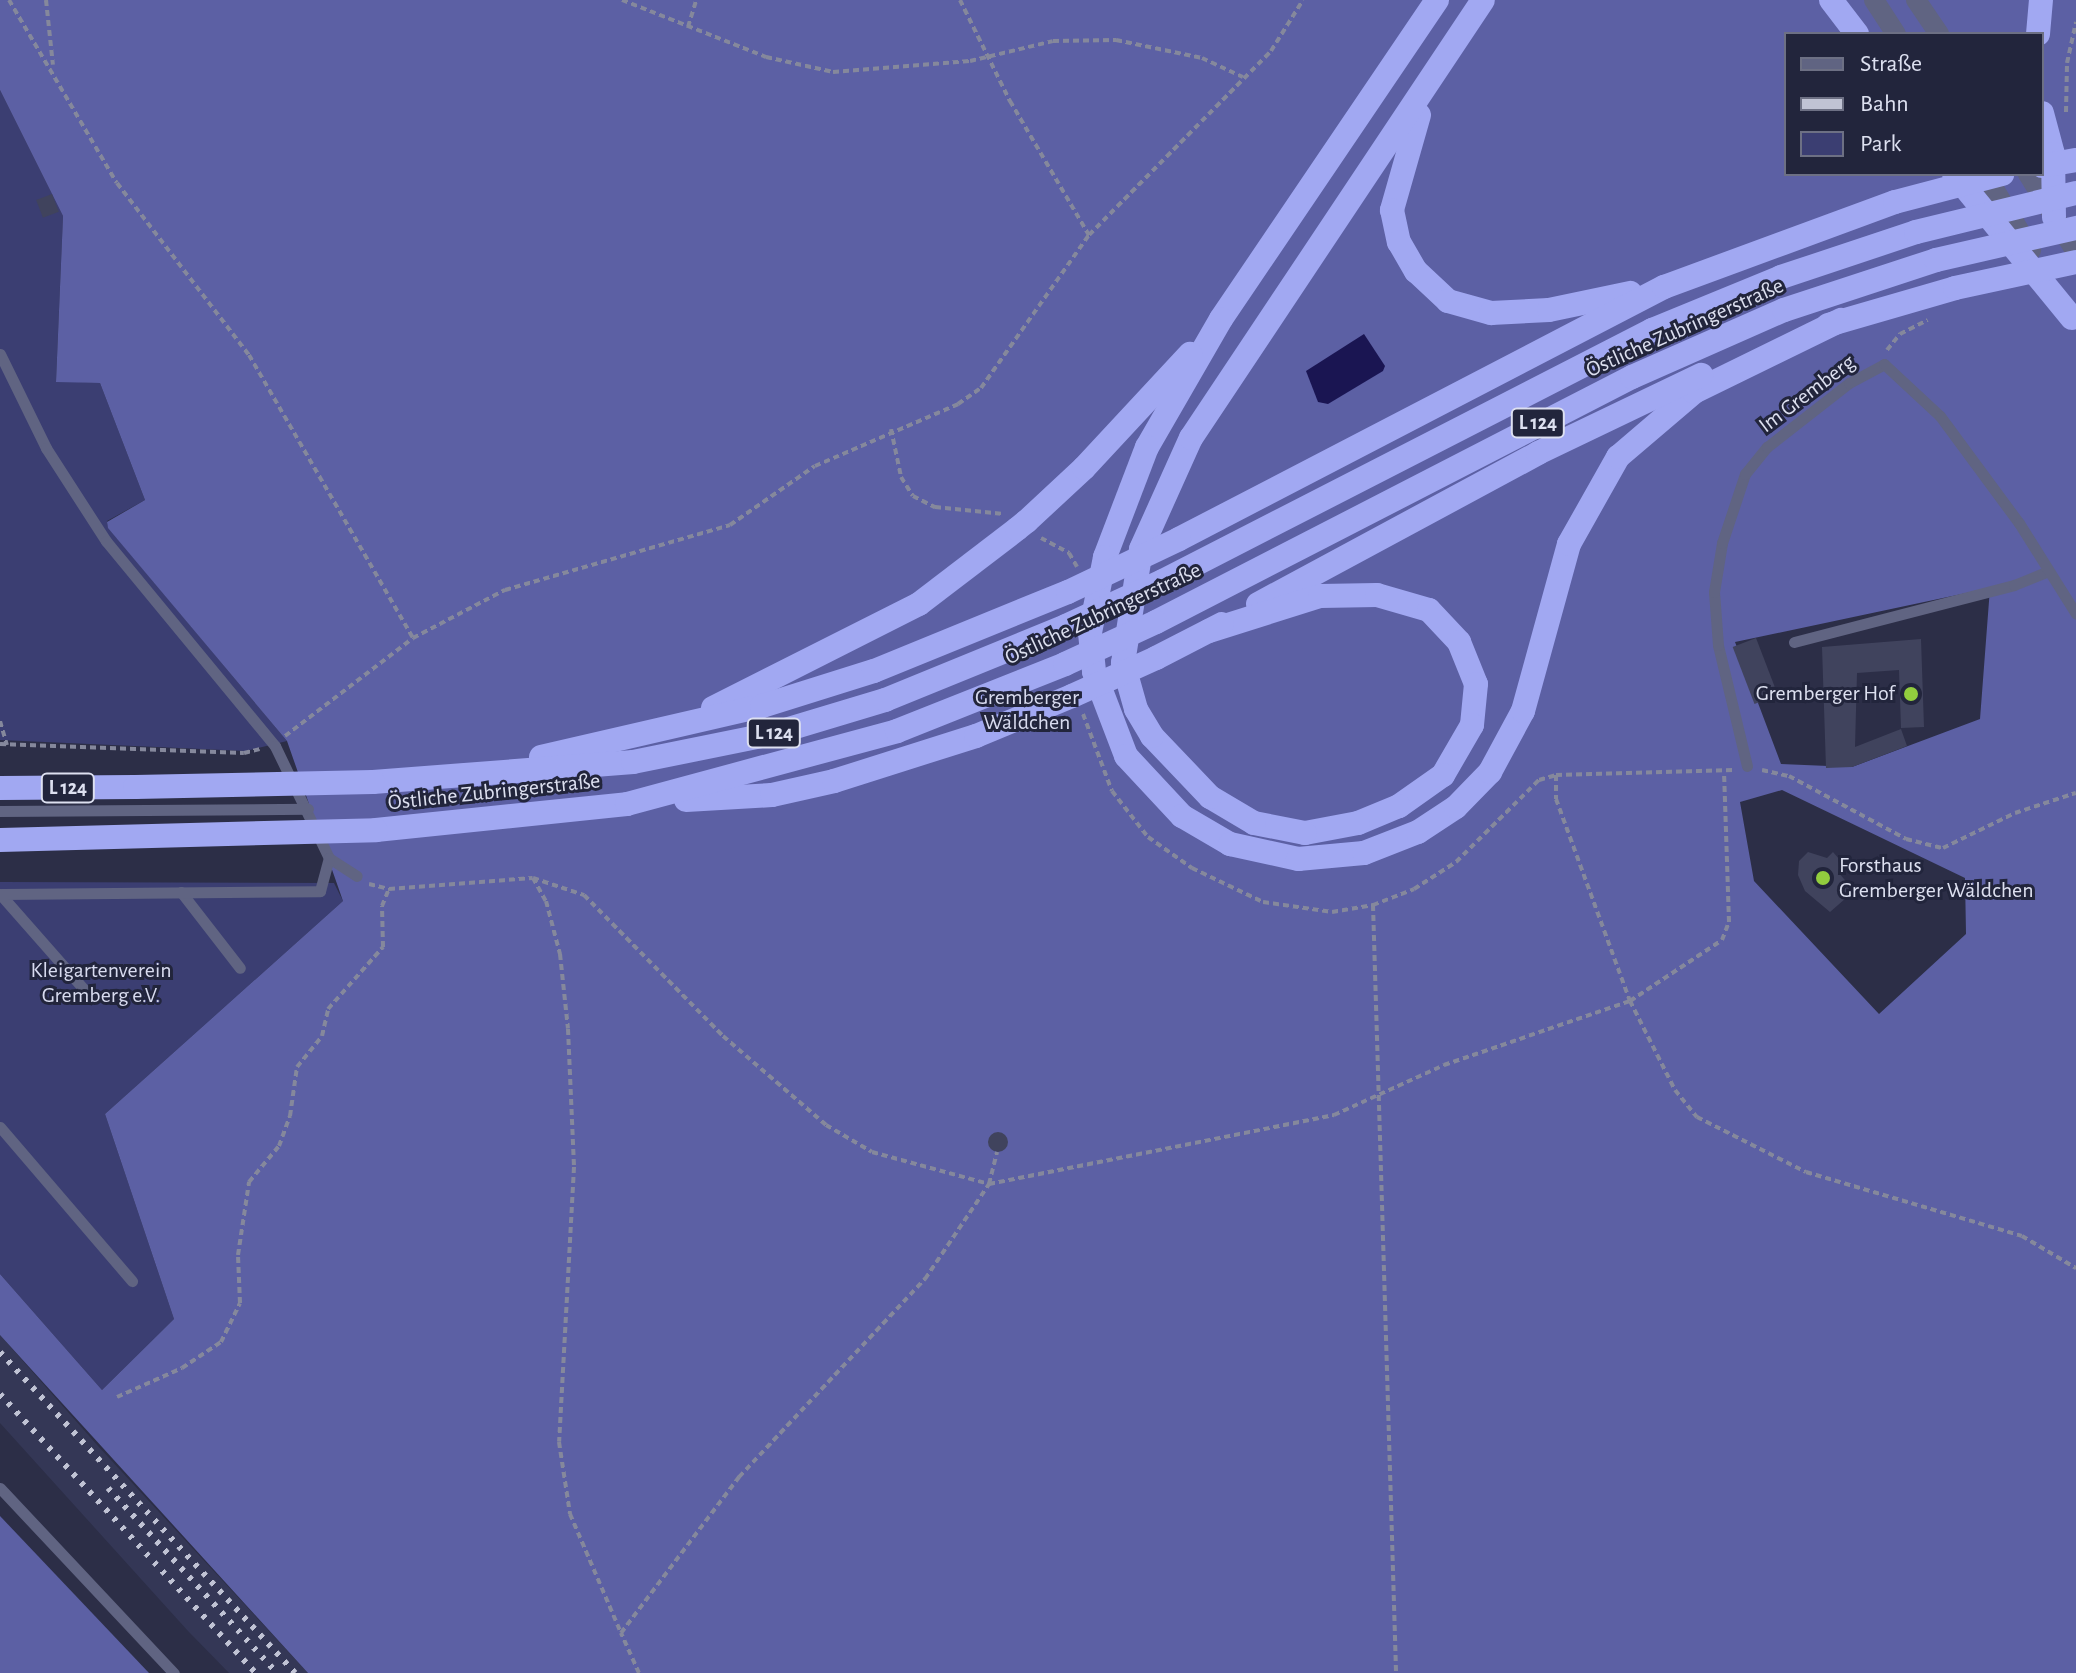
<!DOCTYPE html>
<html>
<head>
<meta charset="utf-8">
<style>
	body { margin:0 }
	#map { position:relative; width:2076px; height:1673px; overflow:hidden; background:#2c2e47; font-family:"Alegreya Sans",sans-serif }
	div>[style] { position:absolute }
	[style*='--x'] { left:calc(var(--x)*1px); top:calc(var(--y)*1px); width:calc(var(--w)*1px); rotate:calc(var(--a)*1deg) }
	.built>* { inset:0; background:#343756 }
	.green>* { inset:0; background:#3b3e72 }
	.forest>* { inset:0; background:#5c60a4 }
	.water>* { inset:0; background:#1a1552 }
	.building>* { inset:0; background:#40435d; transform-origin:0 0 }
	.round { border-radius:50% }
	.path>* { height:4px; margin-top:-2px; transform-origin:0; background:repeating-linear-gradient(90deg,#85889c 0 6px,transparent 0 10px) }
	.lane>* { height:11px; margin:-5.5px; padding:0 5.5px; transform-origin:5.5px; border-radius:5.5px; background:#606482 }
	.street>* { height:20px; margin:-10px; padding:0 10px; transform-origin:10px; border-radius:10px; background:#606482 }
	.highway>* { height:24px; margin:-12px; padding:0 12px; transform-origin:12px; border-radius:12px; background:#a1a8f2 }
	.rail>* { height:6px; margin-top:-3px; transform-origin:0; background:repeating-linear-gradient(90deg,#c0c3d4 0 4px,transparent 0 12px) }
	.highway-bridge>* { height:24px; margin:-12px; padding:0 12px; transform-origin:12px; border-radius:12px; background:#a1a8f2 }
	.dots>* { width:22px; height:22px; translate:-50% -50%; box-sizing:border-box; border:4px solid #22253c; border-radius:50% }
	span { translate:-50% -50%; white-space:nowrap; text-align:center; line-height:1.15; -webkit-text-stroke:6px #22253c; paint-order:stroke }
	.shield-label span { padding:2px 6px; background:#22253c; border:2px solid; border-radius:6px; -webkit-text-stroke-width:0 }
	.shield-label { font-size:20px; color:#dde0f0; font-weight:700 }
	.street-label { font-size:22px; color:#dde0f0 }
	.poi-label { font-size:22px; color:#dde0f0 }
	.right { translate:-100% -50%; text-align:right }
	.left { translate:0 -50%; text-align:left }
	.park-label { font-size:22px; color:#d8dbef }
	.legend { position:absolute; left:1784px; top:32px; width:260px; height:144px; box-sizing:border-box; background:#22253c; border:2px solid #6d7084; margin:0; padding:10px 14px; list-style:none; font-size:24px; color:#dde0f0 }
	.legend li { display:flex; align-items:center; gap:16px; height:40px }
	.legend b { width:40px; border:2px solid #6d7084 }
</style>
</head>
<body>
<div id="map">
	<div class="built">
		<div style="clip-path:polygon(0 1335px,98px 1446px,308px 1673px,229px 1673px,188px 1631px,0 1423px)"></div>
	</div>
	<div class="green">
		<div style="clip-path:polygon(0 90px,63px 216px,56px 381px,100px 383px,145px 500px,107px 521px,108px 527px,287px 741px,246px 751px,0 740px)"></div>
		<div style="clip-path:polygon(0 882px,334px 883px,343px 901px,105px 1114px,174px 1319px,102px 1390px,0 1274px)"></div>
	</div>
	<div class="forest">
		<div style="clip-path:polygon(evenodd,0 0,2076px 0,2076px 1673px,308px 1673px,0 1335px,0 1274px,102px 1390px,174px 1319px,105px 1114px,343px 901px,287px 741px,108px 528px,107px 522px,145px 500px,100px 383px,56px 382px,63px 216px,0 90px,0 0,1786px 34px,2042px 34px,2042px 174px,1786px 174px,1786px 34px,0 0,1990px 588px,1980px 719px,1852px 767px,1781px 764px,1735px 642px,1990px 588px,0 0,1782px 790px,1965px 878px,1966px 934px,1879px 1014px,1754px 881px,1740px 802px,1782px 790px)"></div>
		<div style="clip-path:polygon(0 1516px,149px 1673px,0 1673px)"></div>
	</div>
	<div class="water">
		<div style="clip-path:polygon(1364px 334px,1385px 366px,1383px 371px,1328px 404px,1318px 402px,1306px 371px)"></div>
	</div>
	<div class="building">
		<div style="left:52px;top:194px;width:19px;height:17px;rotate:69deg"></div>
		<div style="left:1756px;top:638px;width:61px;height:25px;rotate:69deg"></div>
		<div style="clip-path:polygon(1921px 639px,1924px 727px,1901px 728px,1899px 670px,1857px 673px,1855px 747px,1901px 729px,1907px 746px,1852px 767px,1826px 768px,1822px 647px)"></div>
		<div style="clip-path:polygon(1808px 852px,1827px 858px,1833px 852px,1846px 867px,1839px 873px,1854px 891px,1830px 912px,1805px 891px,1798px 875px,1799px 861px)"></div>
		<div class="round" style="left:988px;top:1132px;width:20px;height:20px"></div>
	</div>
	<div class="path">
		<div style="--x:9;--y:0;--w:212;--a:59.5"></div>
		<div style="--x:117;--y:183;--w:217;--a:52.5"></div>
		<div style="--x:249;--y:355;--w:327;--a:59.9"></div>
		<div style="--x:413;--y:638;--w:104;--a:-27.6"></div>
		<div style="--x:505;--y:590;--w:234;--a:-16.1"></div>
		<div style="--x:730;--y:525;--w:103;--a:-34.8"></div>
		<div style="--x:815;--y:466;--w:156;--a:-23.4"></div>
		<div style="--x:958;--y:404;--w:28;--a:-35"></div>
		<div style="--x:981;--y:388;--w:187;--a:-54.8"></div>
		<div style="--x:1089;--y:235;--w:259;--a:-45.3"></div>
		<div style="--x:1271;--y:51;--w:60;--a:-57.9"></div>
		<div style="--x:46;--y:0;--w:65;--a:83.9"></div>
		<div style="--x:622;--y:0;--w:155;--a:21.6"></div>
		<div style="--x:766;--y:57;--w:69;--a:12.6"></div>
		<div style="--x:833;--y:72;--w:137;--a:-4.6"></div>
		<div style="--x:970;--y:61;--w:85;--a:-13.5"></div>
		<div style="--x:1053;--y:41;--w:63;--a:-0.9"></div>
		<div style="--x:1116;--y:40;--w:88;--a:11.8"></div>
		<div style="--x:1202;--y:58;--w:45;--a:24.9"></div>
		<div style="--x:960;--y:0;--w:113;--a:63.7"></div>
		<div style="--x:1010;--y:101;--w:156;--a:59.5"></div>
		<div style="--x:688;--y:27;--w:28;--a:-73"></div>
		<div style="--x:2066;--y:112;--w:49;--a:-88.8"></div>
		<div style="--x:2067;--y:63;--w:42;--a:-77.6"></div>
		<div style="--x:1887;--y:350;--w:21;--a:-51"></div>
		<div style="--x:1900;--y:334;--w:31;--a:-27"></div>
		<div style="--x:891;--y:429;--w:49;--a:78.2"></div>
		<div style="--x:901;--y:477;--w:22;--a:58"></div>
		<div style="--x:913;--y:496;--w:25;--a:27"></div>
		<div style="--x:935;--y:507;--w:69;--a:5.8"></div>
		<div style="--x:1041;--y:538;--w:32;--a:28"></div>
		<div style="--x:1069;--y:553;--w:16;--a:60"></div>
		<div style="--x:1083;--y:714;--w:82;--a:69.4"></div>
		<div style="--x:1112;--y:791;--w:58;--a:52"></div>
		<div style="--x:1148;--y:837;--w:54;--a:35.2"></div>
		<div style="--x:1192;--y:868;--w:79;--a:25.6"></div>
		<div style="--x:1263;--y:902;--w:70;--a:8.2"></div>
		<div style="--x:1332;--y:912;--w:42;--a:-9.7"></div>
		<div style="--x:1373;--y:905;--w:44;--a:-21.3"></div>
		<div style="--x:1414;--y:889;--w:50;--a:-32.7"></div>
		<div style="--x:1456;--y:862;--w:117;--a:-44.7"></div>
		<div style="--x:1539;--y:780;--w:18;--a:-16"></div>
		<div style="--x:1556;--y:775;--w:178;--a:-1.6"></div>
		<div style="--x:0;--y:721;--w:25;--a:74"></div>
		<div style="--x:285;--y:736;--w:161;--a:-37.4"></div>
		<div style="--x:0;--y:744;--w:244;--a:2.1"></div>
		<div style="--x:244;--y:753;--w:16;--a:-14"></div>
		<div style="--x:1762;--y:770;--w:28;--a:13"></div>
		<div style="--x:1789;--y:776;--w:133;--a:28.3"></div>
		<div style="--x:1906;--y:839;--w:38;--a:14"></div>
		<div style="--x:1943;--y:848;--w:80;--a:-25.9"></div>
		<div style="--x:2015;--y:813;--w:64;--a:-18.2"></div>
		<div style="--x:1556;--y:775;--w:24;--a:90"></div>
		<div style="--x:1556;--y:799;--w:215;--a:69.9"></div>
		<div style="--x:1630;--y:1001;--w:100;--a:63.2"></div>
		<div style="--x:1675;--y:1090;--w:35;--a:51"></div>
		<div style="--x:1697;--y:1117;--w:122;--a:26.8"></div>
		<div style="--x:1806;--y:1172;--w:225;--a:16.5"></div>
		<div style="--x:2022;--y:1236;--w:63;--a:30.7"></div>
		<div style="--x:533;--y:878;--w:26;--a:61"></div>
		<div style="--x:546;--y:901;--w:55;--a:75.2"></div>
		<div style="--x:560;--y:954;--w:75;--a:83.9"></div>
		<div style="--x:568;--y:1029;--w:138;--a:87.5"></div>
		<div style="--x:574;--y:1167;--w:275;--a:93.1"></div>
		<div style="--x:559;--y:1442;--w:73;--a:81.3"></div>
		<div style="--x:570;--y:1514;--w:129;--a:66.8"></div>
		<div style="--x:369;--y:884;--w:21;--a:14"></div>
		<div style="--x:389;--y:889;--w:144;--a:-4.4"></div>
		<div style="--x:533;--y:878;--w:54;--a:18.4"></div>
		<div style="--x:584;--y:895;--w:198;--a:45.4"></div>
		<div style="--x:723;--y:1036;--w:136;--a:40.8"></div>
		<div style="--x:826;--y:1125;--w:53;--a:30.4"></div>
		<div style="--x:872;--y:1152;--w:121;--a:15.3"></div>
		<div style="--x:989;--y:1184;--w:352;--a:-11.3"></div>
		<div style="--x:1334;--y:1115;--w:121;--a:-24.4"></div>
		<div style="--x:1444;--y:1065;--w:197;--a:-19"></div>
		<div style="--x:1630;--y:1001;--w:110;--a:-33.5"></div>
		<div style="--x:1722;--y:940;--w:19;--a:-69"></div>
		<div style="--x:1729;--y:922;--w:150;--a:-91.9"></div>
		<div style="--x:1373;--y:905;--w:768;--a:88.28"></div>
		<div style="--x:117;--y:1397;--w:71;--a:-24"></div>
		<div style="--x:182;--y:1368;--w:47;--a:-33.7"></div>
		<div style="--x:221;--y:1342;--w:43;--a:-64"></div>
		<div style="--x:240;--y:1303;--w:48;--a:-92.4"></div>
		<div style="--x:238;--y:1255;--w:74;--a:-81.4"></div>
		<div style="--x:249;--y:1182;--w:47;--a:-50.2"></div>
		<div style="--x:279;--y:1146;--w:32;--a:-70"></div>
		<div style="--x:290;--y:1116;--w:49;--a:-81.9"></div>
		<div style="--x:297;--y:1067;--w:40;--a:-51"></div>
		<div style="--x:322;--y:1036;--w:28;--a:-77"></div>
		<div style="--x:328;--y:1009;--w:83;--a:-48.4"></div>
		<div style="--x:383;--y:947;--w:41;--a:-91.4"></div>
		<div style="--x:382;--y:906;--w:18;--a:-68"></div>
		<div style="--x:639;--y:1673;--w:44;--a:-114.2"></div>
		<div style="--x:621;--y:1633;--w:196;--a:-52.9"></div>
		<div style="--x:739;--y:1477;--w:272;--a:-46.8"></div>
		<div style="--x:925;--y:1279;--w:115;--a:-56"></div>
		<div style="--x:989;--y:1184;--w:33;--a:-76"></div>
	</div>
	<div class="lane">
		<div style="--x:0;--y:354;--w:105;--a:63.9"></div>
		<div style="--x:46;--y:448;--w:111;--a:57.2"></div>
		<div style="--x:106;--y:541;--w:266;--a:50.5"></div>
		<div style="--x:275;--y:746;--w:124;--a:64.3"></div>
		<div style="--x:329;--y:858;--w:33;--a:33"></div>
		<div style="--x:1794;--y:642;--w:227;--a:-14.5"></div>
		<div style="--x:2014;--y:585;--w:35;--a:-22"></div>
		<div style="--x:1747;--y:766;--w:124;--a:-103.5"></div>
		<div style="--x:1718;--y:645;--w:53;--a:-94.3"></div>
		<div style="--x:1714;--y:592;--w:50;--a:-80.7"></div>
		<div style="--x:1722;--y:543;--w:73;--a:-71.6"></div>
		<div style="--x:1745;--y:474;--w:35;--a:-51"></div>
		<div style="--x:1767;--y:447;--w:104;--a:-38"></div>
		<div style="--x:1849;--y:383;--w:40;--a:-28"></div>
		<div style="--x:1884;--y:364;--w:76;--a:42.9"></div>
		<div style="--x:1940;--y:416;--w:133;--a:53.6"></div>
		<div style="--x:2019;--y:523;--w:107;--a:57.9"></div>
		<div style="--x:0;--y:811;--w:308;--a:-0.4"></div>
		<div style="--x:181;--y:892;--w:96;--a:52.2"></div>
		<div style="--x:0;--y:894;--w:136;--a:48.6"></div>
		<div style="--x:2;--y:894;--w:318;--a:-0.5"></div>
		<div style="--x:320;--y:891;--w:34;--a:-75"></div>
		<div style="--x:0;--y:1127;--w:203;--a:49.4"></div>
		<div style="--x:0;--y:1488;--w:254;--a:46.8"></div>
	</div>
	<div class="street">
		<div style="--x:1874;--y:0;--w:40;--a:57.1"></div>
		<div style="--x:1916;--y:0;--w:41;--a:55.9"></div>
		<div style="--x:1985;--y:174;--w:89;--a:58.8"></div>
		<div style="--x:2028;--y:174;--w:92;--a:58.4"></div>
	</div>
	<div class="highway">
		<div style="--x:1437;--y:0;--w:385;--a:124.1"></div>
		<div style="--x:1221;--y:319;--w:148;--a:120"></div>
		<div style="--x:1147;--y:447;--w:118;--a:110.9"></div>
		<div style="--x:1105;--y:557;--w:77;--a:101.2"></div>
		<div style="--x:1090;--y:633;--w:39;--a:84"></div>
		<div style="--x:1094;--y:672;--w:90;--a:69.1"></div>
		<div style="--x:1126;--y:756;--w:82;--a:47"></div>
		<div style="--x:1182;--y:816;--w:56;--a:30.3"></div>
		<div style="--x:1230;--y:844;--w:70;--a:12.4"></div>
		<div style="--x:1298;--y:859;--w:66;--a:-5.2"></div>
		<div style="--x:1364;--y:853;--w:58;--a:-21.3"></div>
		<div style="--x:1418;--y:832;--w:45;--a:-33.3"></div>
		<div style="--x:1456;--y:807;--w:49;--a:-45.8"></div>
		<div style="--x:1490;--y:772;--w:69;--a:-61.6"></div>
		<div style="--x:1523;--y:711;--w:173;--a:-74.6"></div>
		<div style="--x:1569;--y:544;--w:100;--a:-60.6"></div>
		<div style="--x:1618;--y:457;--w:100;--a:-40.5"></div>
		<div style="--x:1694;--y:392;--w:164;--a:-26.1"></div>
		<div style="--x:1831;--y:0;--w:43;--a:52.6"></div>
		<div style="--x:2038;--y:34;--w:34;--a:-85"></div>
		<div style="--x:2042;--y:113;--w:42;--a:75"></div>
		<div style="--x:2053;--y:154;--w:63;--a:89.1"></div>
		<div style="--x:1419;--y:115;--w:99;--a:105.9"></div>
		<div style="--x:1392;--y:210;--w:33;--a:78"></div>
		<div style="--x:1399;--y:242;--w:34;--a:60"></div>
		<div style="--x:1416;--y:271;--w:44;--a:43.2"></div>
		<div style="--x:1448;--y:301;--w:45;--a:15.6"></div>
		<div style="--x:1491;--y:313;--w:58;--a:-3"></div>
		<div style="--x:1549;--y:310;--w:83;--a:-11.9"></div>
		<div style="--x:1954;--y:174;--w:186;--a:50.7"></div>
		<div style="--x:1828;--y:325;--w:132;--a:-16.2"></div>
		<div style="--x:1027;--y:521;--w:78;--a:-42.9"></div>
		<div style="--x:1084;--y:468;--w:156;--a:-47.1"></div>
		<div style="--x:1179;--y:539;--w:547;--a:-27.46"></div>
		<div style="--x:1664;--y:287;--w:246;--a:-20.2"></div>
		<div style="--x:1163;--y:581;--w:550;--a:-27.17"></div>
		<div style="--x:1652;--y:330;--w:139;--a:-22.3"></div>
		<div style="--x:1781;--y:277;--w:142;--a:-18.4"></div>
		<div style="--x:1258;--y:604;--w:318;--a:-28.3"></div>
		<div style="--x:1538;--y:453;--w:181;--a:-25.6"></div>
		<div style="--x:1156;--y:622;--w:535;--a:-27.24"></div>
		<div style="--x:1632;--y:377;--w:166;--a:-23.8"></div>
		<div style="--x:1784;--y:310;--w:160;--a:-18.2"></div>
		<div style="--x:1209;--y:631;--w:116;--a:-17.5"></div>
		<div style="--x:1320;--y:596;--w:57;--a:-1"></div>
		<div style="--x:1377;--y:595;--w:54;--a:16.1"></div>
		<div style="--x:1429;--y:610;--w:44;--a:46.8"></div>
		<div style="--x:1459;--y:642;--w:45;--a:68"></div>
		<div style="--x:1476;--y:684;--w:41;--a:95.6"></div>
		<div style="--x:1472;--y:725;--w:58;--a:120.1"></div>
		<div style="--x:1443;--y:775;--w:54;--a:144.8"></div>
		<div style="--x:1399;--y:806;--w:44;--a:157.5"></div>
		<div style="--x:1358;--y:823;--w:54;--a:169.3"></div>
		<div style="--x:1305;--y:833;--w:52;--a:-168.9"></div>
		<div style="--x:1254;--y:823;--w:51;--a:-149.4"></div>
		<div style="--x:1210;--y:797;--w:84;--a:-133.6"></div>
		<div style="--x:1152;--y:736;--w:31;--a:-121"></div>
		<div style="--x:1136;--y:709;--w:48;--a:-105.8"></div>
		<div style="--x:1123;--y:663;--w:115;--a:-81"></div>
		<div style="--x:1141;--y:549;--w:122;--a:-65.8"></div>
		<div style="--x:1191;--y:438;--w:526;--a:-56.31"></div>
		<div style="--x:1156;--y:658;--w:74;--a:-27.3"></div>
		<div style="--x:713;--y:708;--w:231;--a:-26.8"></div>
		<div style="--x:919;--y:604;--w:123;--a:-37.4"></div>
		<div style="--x:541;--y:757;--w:227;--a:-13"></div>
		<div style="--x:762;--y:706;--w:117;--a:-17.4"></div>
		<div style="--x:874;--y:671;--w:209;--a:-22.2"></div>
		<div style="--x:373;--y:782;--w:261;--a:-4.4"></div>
		<div style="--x:633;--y:762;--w:142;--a:-11.4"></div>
		<div style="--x:772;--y:734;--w:118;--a:-16.7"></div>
		<div style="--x:885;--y:700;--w:196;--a:-22.2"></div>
		<div style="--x:0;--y:788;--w:135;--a:-0.4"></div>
		<div style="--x:686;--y:800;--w:86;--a:-3.3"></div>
		<div style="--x:772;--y:795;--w:64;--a:-12.7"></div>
		<div style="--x:834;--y:781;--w:149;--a:-17.6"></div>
		<div style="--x:976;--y:736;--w:104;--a:-22.6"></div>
		<div style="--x:376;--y:830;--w:252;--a:-5.9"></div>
		<div style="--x:627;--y:804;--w:280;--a:-15.1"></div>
		<div style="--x:897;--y:731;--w:181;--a:-21.7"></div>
	</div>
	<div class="rail">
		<div style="--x:0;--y:1352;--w:436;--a:47.4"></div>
		<div style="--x:0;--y:1394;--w:379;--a:47.5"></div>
		<div style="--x:108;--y:1488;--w:251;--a:47.6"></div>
	</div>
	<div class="highway-bridge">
		<div style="--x:2042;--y:166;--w:35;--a:-10"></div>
		<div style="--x:1895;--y:202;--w:111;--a:-14.7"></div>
		<div style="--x:1916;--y:232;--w:165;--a:-13.7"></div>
		<div style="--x:1936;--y:260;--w:144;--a:-12.9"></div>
		<div style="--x:1955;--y:288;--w:124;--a:-12.1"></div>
		<div style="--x:1017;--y:529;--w:13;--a:-39"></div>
		<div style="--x:1068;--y:592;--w:123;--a:-25.5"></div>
		<div style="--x:1066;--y:626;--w:107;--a:-24.9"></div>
		<div style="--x:1065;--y:664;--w:100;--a:-24.8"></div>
		<div style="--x:1072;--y:696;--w:92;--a:-24.3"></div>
		<div style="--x:135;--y:787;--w:238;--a:-1.2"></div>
		<div style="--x:0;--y:840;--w:376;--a:-1.5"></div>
	</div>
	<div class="dots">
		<div style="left:1911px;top:694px;background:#92cd3e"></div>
		<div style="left:1823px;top:878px;background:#92cd3e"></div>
	</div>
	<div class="shield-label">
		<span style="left:1538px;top:423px">L 124</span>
		<span style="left:774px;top:733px">L 124</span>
		<span style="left:68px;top:788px">L 124</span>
	</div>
	<div class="street-label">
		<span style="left:1685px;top:328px;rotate:-24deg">Östliche Zubringerstraße</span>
		<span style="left:1807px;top:394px;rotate:-37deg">Im Gremberg</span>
		<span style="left:1103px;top:614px;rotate:-25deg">Östliche Zubringerstraße</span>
		<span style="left:494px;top:792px;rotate:-6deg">Östliche Zubringerstraße</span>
	</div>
	<div class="poi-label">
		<span class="right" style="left:1895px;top:694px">Gremberger Hof</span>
		<span class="left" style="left:1839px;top:878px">Forsthaus<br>Gremberger Wäldchen</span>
	</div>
	<div class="park-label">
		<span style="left:1027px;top:710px">Gremberger<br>Wäldchen</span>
		<span style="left:101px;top:983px">Kleigartenverein<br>Gremberg e.V.</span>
	</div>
	<ul class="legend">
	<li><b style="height:10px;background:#606482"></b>Straße</li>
	<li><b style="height:10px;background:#c0c3d4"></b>Bahn</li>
	<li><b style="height:22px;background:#3b3e72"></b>Park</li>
	</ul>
</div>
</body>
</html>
